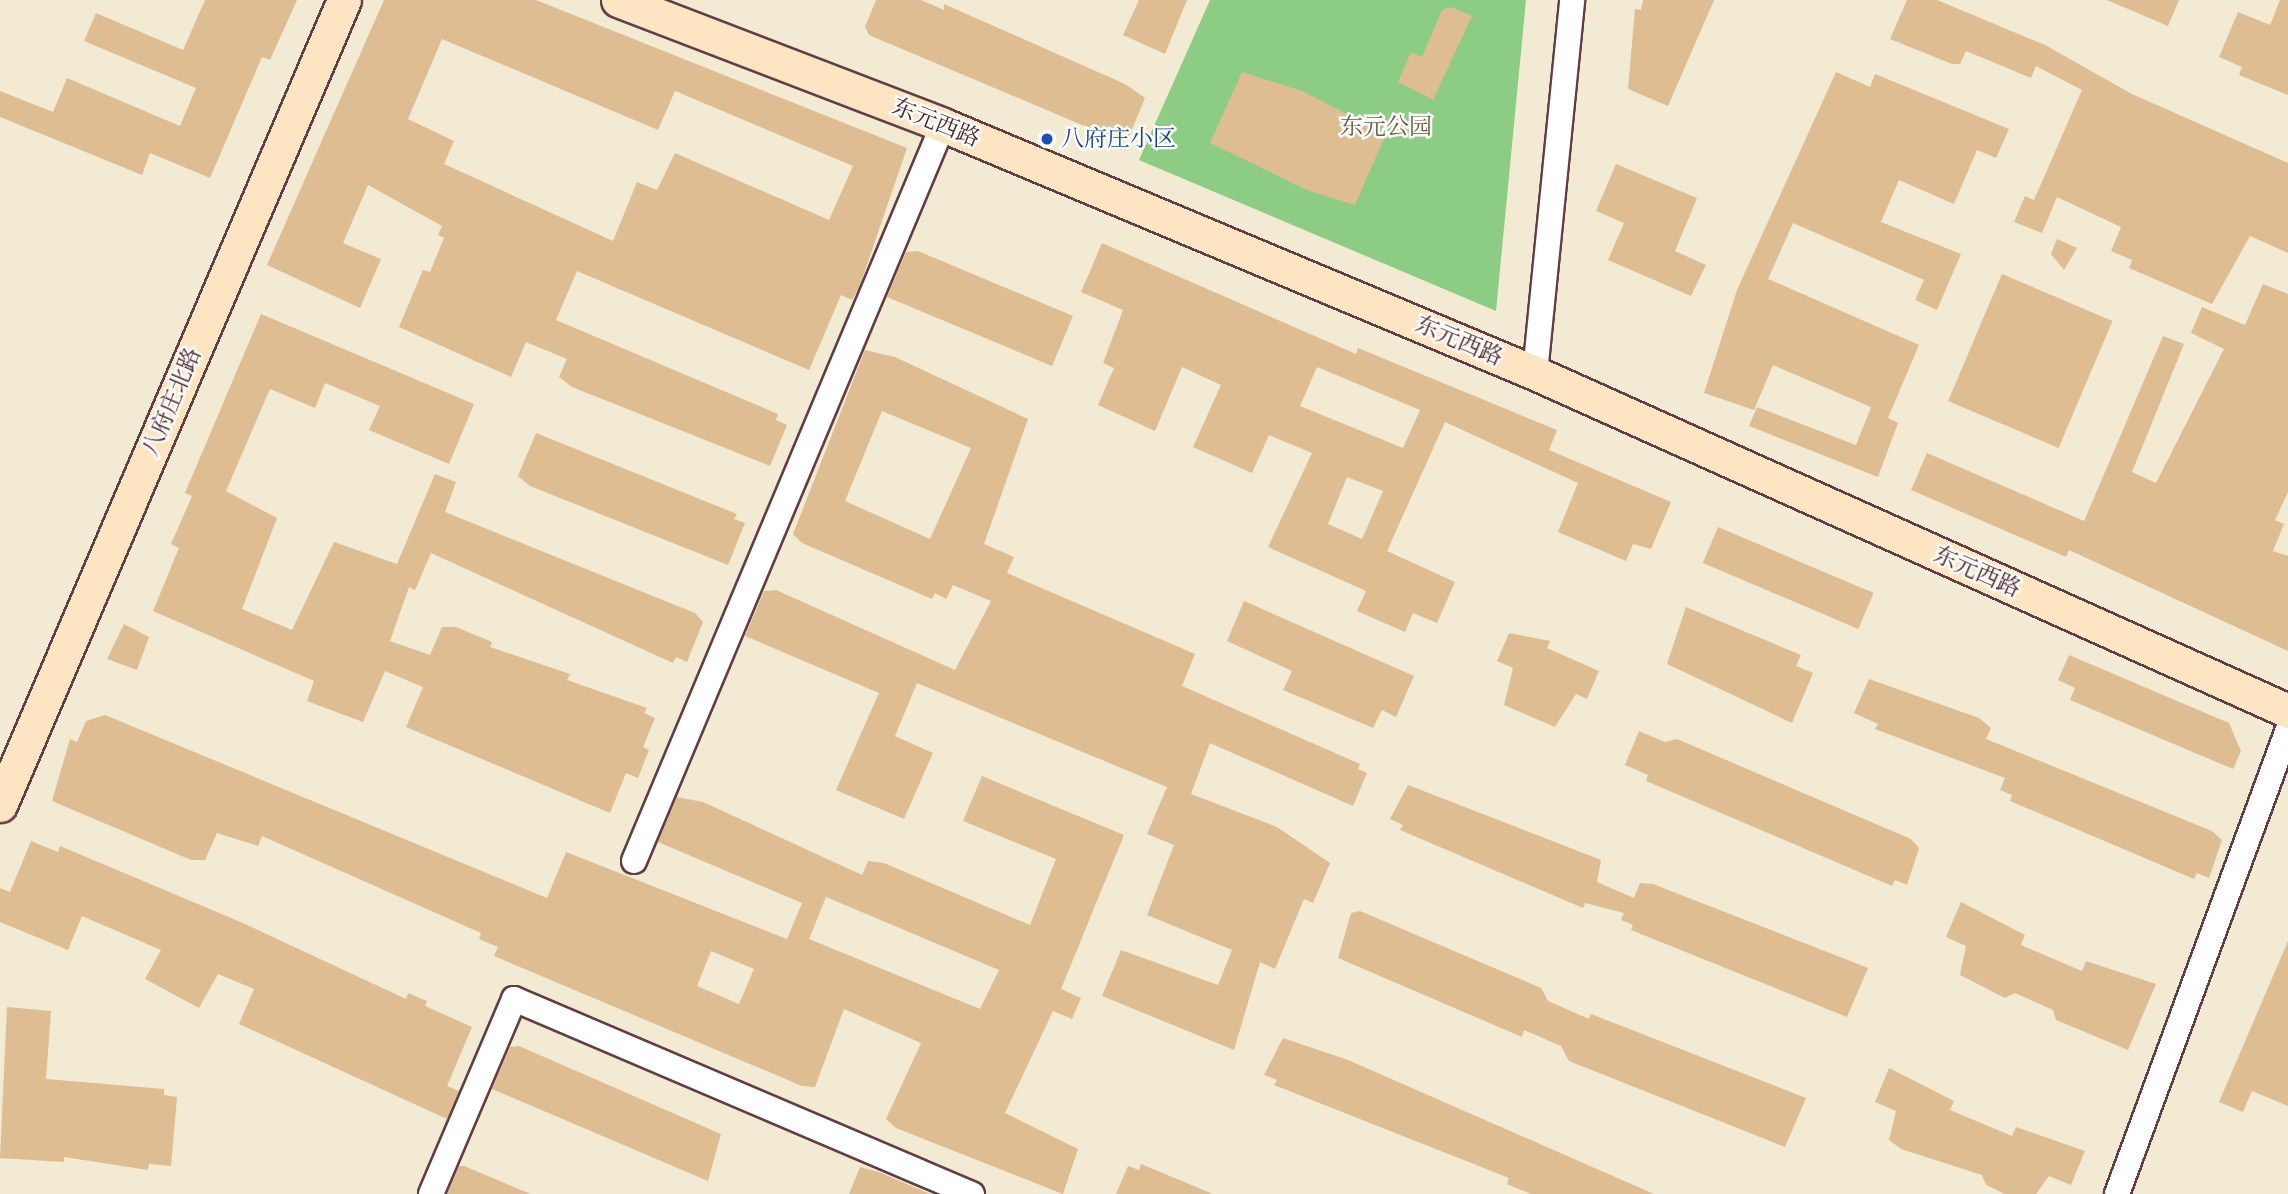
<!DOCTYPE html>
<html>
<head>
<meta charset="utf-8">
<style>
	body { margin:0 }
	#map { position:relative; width:2288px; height:1194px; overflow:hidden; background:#f2ead3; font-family:"Libre Bodoni","Noto Serif SC",serif }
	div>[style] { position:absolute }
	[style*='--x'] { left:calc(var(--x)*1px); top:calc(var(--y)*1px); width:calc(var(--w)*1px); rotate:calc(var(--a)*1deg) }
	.green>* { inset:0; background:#8ccc84 }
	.building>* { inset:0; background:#debd93; transform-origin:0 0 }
	.roads { filter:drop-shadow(2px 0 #633d44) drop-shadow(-2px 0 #633d44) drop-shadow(0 2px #633d44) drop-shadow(0 -2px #633d44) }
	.street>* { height:24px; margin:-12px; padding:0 12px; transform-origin:12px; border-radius:12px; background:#fff }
	.secondary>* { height:33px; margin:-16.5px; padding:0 16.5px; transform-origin:16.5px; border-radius:16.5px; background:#fde5c4 }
	.dots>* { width:19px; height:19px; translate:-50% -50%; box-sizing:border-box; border:4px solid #fdfcf7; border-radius:50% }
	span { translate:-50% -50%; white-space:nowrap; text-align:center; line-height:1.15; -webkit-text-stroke:5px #fdfcf7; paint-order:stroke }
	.street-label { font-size:23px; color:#4a1f2b }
	.park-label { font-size:23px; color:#615c4a }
	.transit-label { font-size:23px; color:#164399 }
	.left { translate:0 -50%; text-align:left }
</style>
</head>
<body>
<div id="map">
	<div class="green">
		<div style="clip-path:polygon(1210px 0,1526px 0,1496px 311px,1139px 160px)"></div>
	</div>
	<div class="building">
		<div style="clip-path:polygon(205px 0,297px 0,270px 60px,262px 57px,210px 178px,150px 153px,142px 175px,0 117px,0 91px,53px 112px,67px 78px,180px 126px,196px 88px,84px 41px,96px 13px,183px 50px)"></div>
		<div style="clip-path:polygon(evenodd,384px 0,536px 0,907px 148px,860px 285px,852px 300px,841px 295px,809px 370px,577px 271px,556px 320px,778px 414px,776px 420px,787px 425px,770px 466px,572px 387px,559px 377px,567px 359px,526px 342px,511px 377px,399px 327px,423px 270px,430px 272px,444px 238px,438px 235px,442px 226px,368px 185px,343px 243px,381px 259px,360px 308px,267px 265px,384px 0,442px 39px,658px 130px,675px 91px,853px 166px,829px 220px,675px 153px,657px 190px,637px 182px,613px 241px,444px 164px,454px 141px,408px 119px,442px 39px)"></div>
		<div style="clip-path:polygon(876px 0,921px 0,944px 10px,944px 4px,1125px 84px,1145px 98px,1128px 139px,1110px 131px,1108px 136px,869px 35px,865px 27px)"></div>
		<div style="clip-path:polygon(1139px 0,1187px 0,1165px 54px,1123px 35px)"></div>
		<div style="clip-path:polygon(1643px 0,1714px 0,1668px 106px,1628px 89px,1635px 9px,1641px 10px)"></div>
		<div style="clip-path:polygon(1907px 0,1937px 0,2045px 45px,2132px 94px,2288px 163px,2288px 253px,2250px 236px,2212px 304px,2129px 268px,2132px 260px,2111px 251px,2121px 227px,2057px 197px,2042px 233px,2014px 222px,2025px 196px,2034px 200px,2082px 90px,2036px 66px,2031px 78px,1966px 51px,1960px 64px,1952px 64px,1890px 39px)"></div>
		<div style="clip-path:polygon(2107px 0,2179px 0,2168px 26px)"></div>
		<div style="clip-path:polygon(2280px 0,2288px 0,2288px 95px,2239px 75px,2242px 67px,2219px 57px,2238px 12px,2270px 25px)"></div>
		<div style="clip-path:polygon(1451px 7px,1472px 16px,1433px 100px,1398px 82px,1411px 52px,1422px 57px,1442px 10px)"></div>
		<div style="clip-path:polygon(1242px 72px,1302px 91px,1386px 134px,1355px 205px,1309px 191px,1210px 143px)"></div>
		<div style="clip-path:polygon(1836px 72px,1870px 87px,1875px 74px,2009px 129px,1996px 158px,1977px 150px,1954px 204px,1899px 180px,1881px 222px,1961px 254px,1937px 310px,1915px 300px,1924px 280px,1793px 223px,1768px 279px,1919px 345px,1888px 418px,1898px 423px,1878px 477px,1749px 426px,1757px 407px,1856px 445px,1871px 407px,1773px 365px,1754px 410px,1704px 393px,1737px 290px)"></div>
		<div style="clip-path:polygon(1616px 164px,1697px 198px,1675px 251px,1706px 265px,1691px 296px,1608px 260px,1624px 223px,1596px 211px)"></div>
		<div style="clip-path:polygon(2057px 239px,2077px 248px,2064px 270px,2051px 254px)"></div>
		<div style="clip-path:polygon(evenodd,1102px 243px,1356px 354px,1358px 348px,1557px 430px,1549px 450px,1671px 502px,1651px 549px,1633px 544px,1626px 561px,1558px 532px,1578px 483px,1445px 422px,1387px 551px,1455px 582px,1437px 623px,1413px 613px,1405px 632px,1357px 611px,1366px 591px,1268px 547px,1312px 453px,1269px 435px,1252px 473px,1193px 447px,1221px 385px,1182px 367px,1155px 431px,1098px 405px,1114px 368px,1103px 363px,1123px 310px,1081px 292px,1102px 243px,1317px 367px,1420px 410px,1403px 448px,1300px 406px,1317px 367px,1102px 243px,1347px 477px,1383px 491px,1362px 539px,1328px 524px,1347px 477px)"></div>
		<div style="clip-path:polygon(918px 251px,1073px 316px,1052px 366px,887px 297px,906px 252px)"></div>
		<div style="left:2002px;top:274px;width:120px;height:138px;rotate:23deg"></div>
		<div style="clip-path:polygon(2263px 284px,2288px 294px,2288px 492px,2275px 520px,2284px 524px,2273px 551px,2288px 556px,2288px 651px,2069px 550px,2066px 557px,1911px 490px,1927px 453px,2084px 521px,2163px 336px,2184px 344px,2132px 472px,2156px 483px,2224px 349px,2191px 333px,2202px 307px,2245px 325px)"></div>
		<div style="clip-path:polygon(261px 314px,474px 404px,449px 464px,369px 430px,380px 406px,325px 383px,315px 408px,270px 389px,226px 491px,277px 518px,242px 609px,292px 630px,334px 542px,397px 564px,435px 474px,456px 482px,445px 512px,695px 613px,703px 622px,687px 662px,676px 657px,673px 663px,431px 553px,415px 590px,409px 587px,390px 641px,430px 655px,442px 627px,456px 627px,492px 642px,490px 647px,570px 674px,567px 680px,647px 708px,644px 713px,655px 718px,643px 747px,649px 750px,638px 778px,626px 773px,610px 813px,406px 727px,423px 687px,385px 671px,363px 722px,307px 701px,314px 681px,153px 611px,179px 548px,171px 544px,192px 496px,185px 493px)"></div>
		<div style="clip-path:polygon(evenodd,865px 350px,895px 357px,1028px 419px,984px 544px,1014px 557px,1007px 573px,1195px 654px,1182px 686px,1360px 764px,1358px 769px,1367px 773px,1353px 806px,1210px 743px,1191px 794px,1277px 827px,1330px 863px,1313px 903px,1304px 899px,1275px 969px,1260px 962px,1234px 1050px,1102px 996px,1121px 950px,1218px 985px,1232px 950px,1147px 915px,1174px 845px,1147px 834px,1167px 787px,917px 683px,895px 736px,933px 753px,904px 819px,836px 790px,879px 693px,745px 636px,764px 591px,776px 590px,955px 670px,991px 601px,953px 585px,946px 599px,935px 593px,932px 599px,802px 543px,793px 534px,865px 350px,882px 411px,971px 448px,930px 539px,845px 501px,882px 411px)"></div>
		<div style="clip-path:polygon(536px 433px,737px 514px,734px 519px,745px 523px,728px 565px,530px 486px,518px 476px)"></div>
		<div style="left:1718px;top:527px;width:169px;height:39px;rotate:23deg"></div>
		<div style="clip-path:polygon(1244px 601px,1414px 676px,1396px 717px,1382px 710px,1373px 728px,1283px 690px,1292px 671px,1227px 641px)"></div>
		<div style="clip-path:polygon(1686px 607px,1801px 655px,1796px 666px,1813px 673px,1792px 723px,1667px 664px)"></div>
		<div style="clip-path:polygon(124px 624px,149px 637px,137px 670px,107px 659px)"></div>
		<div style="clip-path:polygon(1509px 633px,1550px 641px,1547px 648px,1599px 671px,1587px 699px,1576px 694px,1555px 727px,1504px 705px,1513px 668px,1497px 661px)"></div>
		<div style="clip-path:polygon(2069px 655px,2229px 723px,2241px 751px,2233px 769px,2070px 700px,2075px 688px,2058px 680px)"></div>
		<div style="clip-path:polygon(1869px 679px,1979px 718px,1991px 728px,1986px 739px,2212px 831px,2222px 840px,2209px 878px,2197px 873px,2194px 879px,2010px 801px,2012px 795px,2000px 790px,2005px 778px,1875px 729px,1878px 724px,1854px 713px)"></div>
		<div style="clip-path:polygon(evenodd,105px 715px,547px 898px,566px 852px,787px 939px,802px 903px,658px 842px,677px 797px,703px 802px,862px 875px,868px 861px,884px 863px,1030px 925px,1056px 859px,963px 821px,982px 776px,1124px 835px,1061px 989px,1081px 998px,1072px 1019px,1053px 1011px,1005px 1113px,1078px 1149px,1063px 1194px,896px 1128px,886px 1119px,921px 1043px,844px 1009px,815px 1087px,802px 1086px,494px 956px,498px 947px,479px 939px,481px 933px,262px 836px,258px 846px,217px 833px,205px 860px,191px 860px,52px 801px,70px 739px,77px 742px,86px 721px,105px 715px,826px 897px,999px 970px,980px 1009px,809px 939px,826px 897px,105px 715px,711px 951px,754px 969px,739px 1004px,697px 986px,711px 951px)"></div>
		<div style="clip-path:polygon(1639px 731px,1665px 742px,1677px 739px,1911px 839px,1919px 848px,1907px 885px,1895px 880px,1892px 886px,1646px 781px,1648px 775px,1625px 765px)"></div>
		<div style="clip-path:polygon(1408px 785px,1601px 860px,1597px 882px,1634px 898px,1640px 883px,1653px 884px,1868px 968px,1847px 1017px,1631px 930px,1633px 925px,1621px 920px,1624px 913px,1585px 903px,1583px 908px,1400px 830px,1403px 825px,1390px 819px)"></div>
		<div style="clip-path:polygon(31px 841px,58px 852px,60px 846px,243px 923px,406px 999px,408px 993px,427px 1001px,425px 1006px,472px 1027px,447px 1086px,459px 1091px,447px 1119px,239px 1024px,254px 989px,218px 974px,199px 1008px,145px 979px,161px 950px,82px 916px,68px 950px,0 922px,0 888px,10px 892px)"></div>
		<div style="clip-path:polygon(1961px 902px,2025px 935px,2021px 945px,2082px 971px,2086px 961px,2156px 984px,2128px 1050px,2056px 1020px,2053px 1010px,2015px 993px,2005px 998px,1960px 975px,1966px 946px,1946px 937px)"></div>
		<div style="clip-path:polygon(1360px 911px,1541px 988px,1548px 1001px,1589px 1019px,1591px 1014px,1806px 1098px,1785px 1147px,1569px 1061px,1561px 1046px,1524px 1030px,1522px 1037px,1338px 958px,1351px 913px)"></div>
		<div style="clip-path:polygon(2288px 941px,2288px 1106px,2252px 1091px,2243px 1112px,2219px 1102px)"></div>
		<div style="clip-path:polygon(7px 1007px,51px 1011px,46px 1079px,164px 1089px,164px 1095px,177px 1097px,171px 1166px,149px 1164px,148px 1170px,64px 1157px,64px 1162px,0 1158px)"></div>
		<div style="clip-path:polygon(1283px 1038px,1348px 1060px,1654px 1194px,1531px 1194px,1507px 1184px,1509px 1178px,1274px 1085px,1277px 1080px,1264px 1075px)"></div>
		<div style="clip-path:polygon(519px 1046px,721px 1134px,708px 1181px,492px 1089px,510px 1047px)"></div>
		<div style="clip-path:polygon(1889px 1068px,1954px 1101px,1950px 1110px,2012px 1136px,2016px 1127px,2085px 1151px,2071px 1185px,2049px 1176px,2036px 1194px,2005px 1194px,1986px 1185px,1982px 1175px,1901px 1149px,1889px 1140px,1896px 1111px,1875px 1102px)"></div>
		<div style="clip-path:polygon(1141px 1164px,1213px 1194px,1116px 1194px,1128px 1166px,1139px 1170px)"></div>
		<div style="clip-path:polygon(459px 1166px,464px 1166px,531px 1194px,447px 1194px)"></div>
		<div style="clip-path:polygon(860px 1167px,879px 1172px,930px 1194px,849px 1194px)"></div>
	</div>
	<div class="roads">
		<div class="street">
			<div style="--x:1535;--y:373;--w:375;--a:-84.3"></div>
			<div style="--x:634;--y:861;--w:798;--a:-67.23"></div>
			<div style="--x:431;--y:1194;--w:212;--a:-66.9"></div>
			<div style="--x:514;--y:999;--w:498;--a:23.1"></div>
			<div style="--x:2117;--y:1194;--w:496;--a:-69.8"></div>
		</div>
		<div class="secondary">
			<div style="--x:618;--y:0;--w:348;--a:21"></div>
			<div style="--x:943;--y:125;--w:642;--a:22.73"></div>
			<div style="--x:1535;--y:373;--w:825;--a:24.17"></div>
			<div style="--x:0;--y:805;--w:875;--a:-66.86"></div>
		</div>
	</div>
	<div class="dots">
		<div style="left:1047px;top:139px;background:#1a4fb4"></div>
	</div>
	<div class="street-label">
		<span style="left:936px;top:123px;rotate:22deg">东元西路</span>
		<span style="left:1459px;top:341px;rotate:23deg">东元西路</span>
		<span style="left:172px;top:402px;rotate:-67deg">八府庄北路</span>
		<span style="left:1977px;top:572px;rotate:24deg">东元西路</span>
	</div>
	<div class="park-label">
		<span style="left:1386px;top:127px">东元公园</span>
	</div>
	<div class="transit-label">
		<span class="left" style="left:1061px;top:139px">八府庄小区</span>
	</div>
</div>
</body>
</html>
